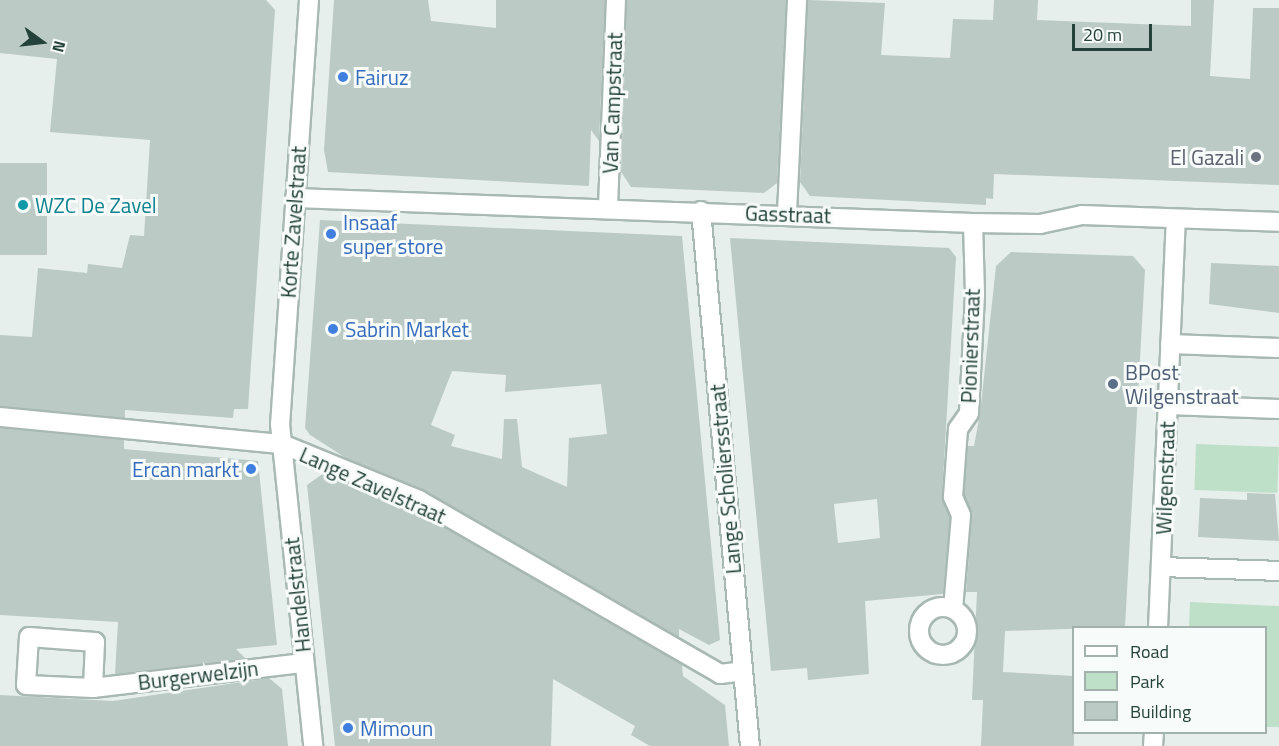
<!DOCTYPE html>
<html>
<head>
<meta charset="utf-8">
<style>
	body { margin:0 }
	#map { position:relative; width:1279px; height:746px; overflow:hidden; background:#e6efeb; font-family:"Titillium Web",sans-serif }
	div>[style] { position:absolute }
	[style*='--x'] { left:calc(var(--x)*1px); top:calc(var(--y)*1px); width:calc(var(--w)*1px); rotate:calc(var(--a)*1deg) }
	.green>* { inset:0; background:#bfe0c8; transform-origin:0 0 }
	.building>* { inset:0; background:#bbcac4; transform-origin:0 0 }
	.roads { filter:drop-shadow(2px 0 #a8b8b2) drop-shadow(-2px 0 #a8b8b2) drop-shadow(0 2px #a8b8b2) drop-shadow(0 -2px #a8b8b2) }
	.street>* { height:18px; margin:-9px; padding:0 9px; transform-origin:9px; border-radius:9px; background:#fff }
	.street>.ring { margin:-9px; padding:0; box-sizing:content-box; background:none; border:18px solid #fff; border-radius:50% }
	.dots>* { width:16px; height:16px; translate:-50% -50%; box-sizing:border-box; border:3px solid #f7fbf9; border-radius:50% }
	span { translate:-50% -50%; white-space:nowrap; text-align:center; line-height:1.15; -webkit-text-stroke:6px #f7fbf9; paint-order:stroke }
	.shop-label { font-size:21px; color:#366cbe }
	.left { translate:0 -50%; text-align:left }
	.right { translate:-100% -50%; text-align:right }
	.street-label { font-size:21px; color:#24423a }
	.worship-label { font-size:21px; color:#5b616d }
	.culture-label { font-size:21px; color:#0d838f }
	.service-label { font-size:21px; color:#4e5e75 }
	.legend { position:absolute; left:1072px; top:626px; width:195px; height:108px; box-sizing:border-box; background:#f7fbf9; border:2px solid #a3b1ad; margin:0; padding:8px 10px; list-style:none; font-size:18px; color:#24423a }
	.legend li { display:flex; align-items:center; gap:12px; height:30px }
	.legend b { width:30px; border:2px solid #a3b1ad }
	.north { position:absolute; left:12px; top:12px; width:60px; height:60px; -webkit-text-stroke:4px #f7fbf9; paint-order:stroke; rotate:105deg; font-size:16px; font-weight:700; line-height:24px; text-align:center; color:#24423a }
	.north::after { content:''; display:block; margin:auto; width:21px; height:27px; background:#24423a; clip-path:polygon(50% 0,100% 100%,50% 72%,0 100%) }
	.scale { position:absolute; left:1072px; top:24px; width:80px; height:27px; box-sizing:border-box; border:3px solid #24423a; border-top:0; padding-left:8px; font-size:18px; line-height:21px; white-space:nowrap; color:#24423a; -webkit-text-stroke:4px #f7fbf9; paint-order:stroke }
</style>
</head>
<body>
<div id="map">
	<div class="green">
		<div style="left:1196px;top:444px;width:83px;height:46px;rotate:2deg"></div>
		<div style="clip-path:polygon(1190px 602px,1279px 606px,1279px 727px,1266px 727px,1266px 628px,1189px 627px)"></div>
	</div>
	<div class="building">
		<div style="clip-path:polygon(0 0,266px 0,275px 10px,248px 409px,234px 409px,233px 418px,125px 410px,125px 418px,0 406px,0 335px,32px 337px,38px 268px,87px 273px,88px 264px,122px 268px,130px 235px,144px 236px,150px 140px,50px 132px,57px 59px,0 53px)"></div>
		<div style="clip-path:polygon(334px 0,428px 0,431px 21px,496px 28px,496px 0,605px 0,599px 141px,591px 130px,589px 186px,328px 172px,324px 150px)"></div>
		<div style="clip-path:polygon(627px 0,786px 0,777px 183px,764px 193px,631px 187px,621px 172px)"></div>
		<div style="clip-path:polygon(808px 0,885px 3px,881px 55px,950px 58px,953px 19px,993px 20px,994px 0,1038px 0,1037px 20px,1191px 26px,1191px 0,1214px 0,1210px 76px,1250px 79px,1253px 8px,1279px 8px,1279px 185px,994px 174px,993px 199px,986px 198px,986px 205px,810px 196px,800px 182px)"></div>
		<div style="left:0;top:163px;width:47px;height:92px"></div>
		<div style="clip-path:polygon(evenodd,320px 220px,682px 236px,720px 640px,709px 645px,679px 629px,679px 638px,424px 490px,346px 458px,310px 435px,305px 428px,320px 220px,452px 371px,506px 375px,505px 392px,601px 384px,607px 434px,569px 438px,567px 487px,522px 467px,517px 419px,504px 419px,502px 459px,451px 446px,455px 435px,431px 425px,452px 371px)"></div>
		<div style="clip-path:polygon(evenodd,730px 238px,949px 248px,956px 257px,942px 496px,950px 517px,943px 594px,865px 601px,869px 674px,808px 680px,807px 668px,771px 671px,730px 238px,877px 499px,880px 538px,838px 543px,834px 504px,877px 499px)"></div>
		<div style="clip-path:polygon(1011px 252px,1133px 256px,1145px 270px,1125px 627px,1005px 631px,1003px 672px,1074px 676px,1074px 746px,981px 746px,983px 700px,972px 700px,977px 592px,966px 592px,972px 516px,964px 495px,968px 446px,974px 446px,980px 414px,996px 266px)"></div>
		<div style="clip-path:polygon(1211px 263px,1279px 266px,1279px 313px,1209px 304px)"></div>
		<div style="clip-path:polygon(0 428px,124px 440px,124px 449px,258px 461px,277px 645px,236px 649px,246px 659px,115px 674px,118px 622px,0 615px)"></div>
		<div style="clip-path:polygon(324px 473px,414px 510px,682px 665px,683px 676px,725px 705px,729px 746px,650px 746px,631px 735px,635px 726px,553px 679px,551px 746px,335px 746px,307px 485px)"></div>
		<div style="clip-path:polygon(1247px 493px,1275px 494px,1279px 541px,1198px 537px,1200px 498px,1247px 500px)"></div>
		<div style="clip-path:polygon(269px 678px,282px 689px,288px 746px,0 746px,0 695px,113px 701px)"></div>
	</div>
	<div class="roads">
		<div class="street">
			<div style="--x:309;--y:0;--w:425;--a:93.9"></div>
			<div style="--x:280;--y:424;--w:324;--a:84.1"></div>
			<div style="--x:295;--y:198;--w:678;--a:2.11"></div>
			<div style="--x:973;--y:223;--w:67;--a:0.9"></div>
			<div style="--x:1040;--y:224;--w:43;--a:-12.1"></div>
			<div style="--x:1082;--y:215;--w:197;--a:2"></div>
			<div style="--x:608;--y:207;--w:207;--a:-87.8"></div>
			<div style="--x:701;--y:211;--w:537;--a:84.77"></div>
			<div style="--x:787;--y:213;--w:213;--a:-87.3"></div>
			<div style="--x:1170;--y:344;--w:109;--a:2.1"></div>
			<div style="--x:1168;--y:405;--w:111;--a:2.1"></div>
			<div style="--x:0;--y:417;--w:283;--a:5.5"></div>
			<div style="--x:282;--y:444;--w:148;--a:22.2"></div>
			<div style="--x:419;--y:500;--w:348;--a:30"></div>
			<div style="--x:720;--y:674;--w:23;--a:-7"></div>
			<div style="--x:1161;--y:567;--w:118;--a:1.9"></div>
			<div class="ring" style="left:919px;top:607px;width:30px;height:30px"></div>
			<div style="--x:953;--y:609;--w:94;--a:-85.1"></div>
			<div style="--x:961;--y:515;--w:20;--a:-114"></div>
			<div style="--x:953;--y:497;--w:68;--a:-85.8"></div>
			<div style="--x:958;--y:429;--w:19;--a:-55"></div>
			<div style="--x:969;--y:413;--w:119;--a:-87.1"></div>
			<div style="--x:975;--y:294;--w:71;--a:-91.6"></div>
			<div style="--x:1158;--y:628;--w:408;--a:-87.5"></div>
			<div style="--x:93;--y:688;--w:46;--a:-87.5"></div>
			<div style="--x:95;--y:642;--w:66;--a:-175.7"></div>
			<div style="--x:29;--y:637;--w:48;--a:93.6"></div>
			<div style="--x:26;--y:685;--w:67;--a:2.6"></div>
			<div style="--x:93;--y:688;--w:212;--a:-6.8"></div>
			<div style="--x:1153;--y:746;--w:14;--a:-86"></div>
		</div>
	</div>
	<div class="dots">
		<div style="left:343px;top:77px;background:#3f7fe0"></div>
		<div style="left:1256px;top:157px;background:#6b7280"></div>
		<div style="left:23px;top:205px;background:#0f9aa8"></div>
		<div style="left:331px;top:234px;background:#3f7fe0"></div>
		<div style="left:333px;top:329px;background:#3f7fe0"></div>
		<div style="left:1113px;top:384px;background:#5c6f8a"></div>
		<div style="left:251px;top:469px;background:#3f7fe0"></div>
		<div style="left:348px;top:728px;background:#3f7fe0"></div>
	</div>
	<div class="shop-label">
		<span class="left" style="left:355px;top:77px">Fairuz</span>
		<span class="left" style="left:343px;top:234px">Insaaf<br>super store</span>
		<span class="left" style="left:345px;top:329px">Sabrin Market</span>
		<span class="right" style="left:239px;top:469px">Ercan markt</span>
		<span class="left" style="left:360px;top:728px">Mimoun</span>
	</div>
	<div class="street-label">
		<span style="left:612px;top:103px;rotate:-88deg">Van Campstraat</span>
		<span style="left:788px;top:214px;rotate:2deg">Gasstraat</span>
		<span style="left:293px;top:222px;rotate:-86deg">Korte Zavelstraat</span>
		<span style="left:970px;top:346px;rotate:-88deg">Pionierstraat</span>
		<span style="left:1165px;top:478px;rotate:-88deg">Wilgenstraat</span>
		<span style="left:725px;top:479px;rotate:-95deg">Lange Scholiersstraat</span>
		<span style="left:373px;top:485px;rotate:24deg">Lange Zavelstraat</span>
		<span style="left:297px;top:595px;rotate:-96deg">Handelstraat</span>
		<span style="left:198px;top:675px;rotate:-7deg">Burgerwelzijn</span>
	</div>
	<div class="worship-label">
		<span class="right" style="left:1244px;top:157px">El Gazali</span>
	</div>
	<div class="culture-label">
		<span class="left" style="left:35px;top:205px">WZC De Zavel</span>
	</div>
	<div class="service-label">
		<span class="left" style="left:1125px;top:384px">BPost<br>Wilgenstraat</span>
	</div>
	<ul class="legend">
	<li><b style="height:8px;background:#fff"></b>Road</li>
	<li><b style="height:16px;background:#bfe0c8"></b>Park</li>
	<li><b style="height:16px;background:#bbcac4"></b>Building</li>
	</ul>
	<div class="north">N</div>
	<div class="scale">20 m</div>
</div>
</body>
</html>
